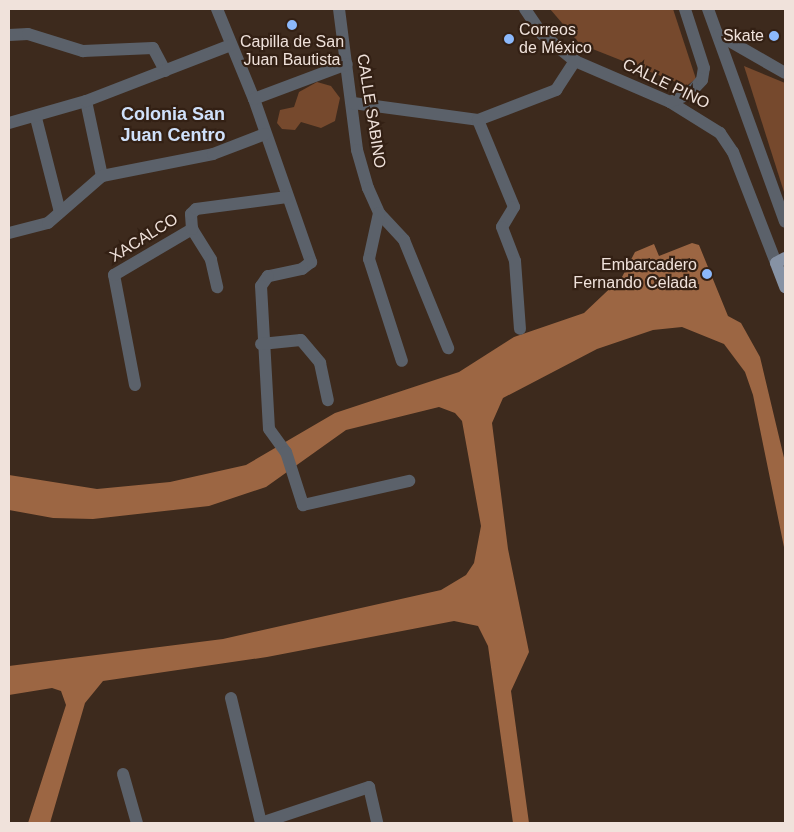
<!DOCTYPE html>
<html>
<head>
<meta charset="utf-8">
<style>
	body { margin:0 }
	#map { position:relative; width:794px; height:832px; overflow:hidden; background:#3d2a1d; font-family:Helvetica,sans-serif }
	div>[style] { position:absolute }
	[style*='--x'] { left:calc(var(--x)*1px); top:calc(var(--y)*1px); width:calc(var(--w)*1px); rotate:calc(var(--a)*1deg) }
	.green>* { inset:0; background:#76492d }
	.water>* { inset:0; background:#9c6643 }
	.minor>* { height:12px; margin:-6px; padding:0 6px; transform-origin:6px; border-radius:6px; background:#5b616a }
	.major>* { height:12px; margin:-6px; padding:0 6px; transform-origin:6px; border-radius:6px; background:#8692a4 }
	.dots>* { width:14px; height:14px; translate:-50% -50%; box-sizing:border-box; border:2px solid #332014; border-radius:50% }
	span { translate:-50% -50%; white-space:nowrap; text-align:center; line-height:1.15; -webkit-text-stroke:4.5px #332014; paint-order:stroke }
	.poi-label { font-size:16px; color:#f0e2db }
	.left { translate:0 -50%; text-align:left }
	.right { translate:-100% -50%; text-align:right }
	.street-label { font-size:16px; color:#f0e2db }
	.neighbourhood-label { font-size:18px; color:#d0e1fb; font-weight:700 }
	.frame { position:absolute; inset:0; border:10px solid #f0e2db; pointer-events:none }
</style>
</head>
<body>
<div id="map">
	<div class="green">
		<div style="clip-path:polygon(550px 9px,673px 9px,696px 79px,686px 86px,580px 44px)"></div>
		<div style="clip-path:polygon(744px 66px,785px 83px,784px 192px)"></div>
		<div style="clip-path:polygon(317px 82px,331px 86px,340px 98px,335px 121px,321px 128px,301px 122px,295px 130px,282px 129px,277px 123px,280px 110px,294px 107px,299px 92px)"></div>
	</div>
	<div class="water">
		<div style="clip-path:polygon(692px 243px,699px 245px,728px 316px,741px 323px,760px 357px,785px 462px,785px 552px,753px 395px,745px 372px,724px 344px,682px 327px,653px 330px,597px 349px,503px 398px,492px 423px,508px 549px,529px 652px,511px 691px,529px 823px,513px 823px,488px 646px,478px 626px,454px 621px,267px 657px,103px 681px,85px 703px,50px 823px,28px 823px,66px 705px,61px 691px,52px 688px,9px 695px,9px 666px,223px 639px,441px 590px,466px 575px,474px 563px,481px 526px,462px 421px,455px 413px,439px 407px,346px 430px,266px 487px,209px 506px,93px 519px,53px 518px,9px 510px,9px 475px,97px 489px,170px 482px,246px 465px,335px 413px,459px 372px,514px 337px,584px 313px,622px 277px,635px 252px,654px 244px,659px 256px)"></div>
	</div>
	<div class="minor">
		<div style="--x:217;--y:9;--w:97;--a:67.7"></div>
		<div style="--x:254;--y:99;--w:173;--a:70.7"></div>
		<div style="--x:311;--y:262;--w:11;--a:142"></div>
		<div style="--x:302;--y:269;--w:35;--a:168"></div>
		<div style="--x:268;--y:276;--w:12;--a:125"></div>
		<div style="--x:261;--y:286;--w:143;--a:86.8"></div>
		<div style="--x:269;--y:429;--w:29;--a:54"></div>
		<div style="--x:286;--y:452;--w:56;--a:72.2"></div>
		<div style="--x:303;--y:505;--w:109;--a:-12.8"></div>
		<div style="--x:339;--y:9;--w:142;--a:82.7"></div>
		<div style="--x:357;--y:150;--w:40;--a:74"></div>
		<div style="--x:368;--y:188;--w:27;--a:66"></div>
		<div style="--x:379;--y:213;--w:37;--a:47"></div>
		<div style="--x:404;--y:240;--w:117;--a:67.8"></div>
		<div style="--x:525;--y:9;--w:30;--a:56"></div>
		<div style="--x:542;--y:34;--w:43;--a:39.3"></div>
		<div style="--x:575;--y:61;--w:103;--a:23.3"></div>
		<div style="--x:670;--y:102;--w:59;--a:31.8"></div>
		<div style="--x:720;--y:133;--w:23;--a:56"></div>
		<div style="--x:733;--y:152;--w:119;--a:68.8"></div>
		<div style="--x:708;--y:9;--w:226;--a:70.1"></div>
		<div style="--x:9;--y:35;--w:19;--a:-3"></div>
		<div style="--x:28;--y:34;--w:58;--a:17.2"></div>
		<div style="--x:83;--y:51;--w:70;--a:-2.5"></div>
		<div style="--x:153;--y:48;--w:26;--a:62"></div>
		<div style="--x:719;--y:35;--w:76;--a:29.9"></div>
		<div style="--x:254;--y:99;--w:99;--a:-20.6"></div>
		<div style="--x:86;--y:101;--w:77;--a:78"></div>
		<div style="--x:670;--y:102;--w:21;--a:-23"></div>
		<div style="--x:689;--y:94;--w:19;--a:-47"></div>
		<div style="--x:702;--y:80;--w:12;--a:-81"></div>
		<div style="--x:704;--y:68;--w:62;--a:-107.9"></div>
		<div style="--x:353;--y:103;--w:126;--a:7.7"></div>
		<div style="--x:478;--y:120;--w:84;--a:-21"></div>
		<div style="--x:556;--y:90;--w:35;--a:-57"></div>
		<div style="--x:36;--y:118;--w:97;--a:75.7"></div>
		<div style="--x:478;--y:120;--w:94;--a:67.5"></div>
		<div style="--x:514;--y:207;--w:23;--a:121"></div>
		<div style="--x:502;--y:227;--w:36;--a:69"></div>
		<div style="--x:515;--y:261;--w:68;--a:85.8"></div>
		<div style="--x:9;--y:123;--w:80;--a:-15.9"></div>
		<div style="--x:86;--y:101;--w:155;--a:-21.1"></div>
		<div style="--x:379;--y:213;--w:47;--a:102.3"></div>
		<div style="--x:369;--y:259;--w:107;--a:72.1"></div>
		<div style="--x:192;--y:229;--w:36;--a:58"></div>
		<div style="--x:211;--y:260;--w:28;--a:77"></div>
		<div style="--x:9;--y:233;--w:40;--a:-14.4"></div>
		<div style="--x:48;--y:223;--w:72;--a:-41"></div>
		<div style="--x:102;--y:176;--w:113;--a:-11.2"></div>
		<div style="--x:213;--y:154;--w:56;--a:-21"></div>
		<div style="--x:261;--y:344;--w:40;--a:-5.7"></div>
		<div style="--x:301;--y:340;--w:30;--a:50"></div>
		<div style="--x:320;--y:363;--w:38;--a:78"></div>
		<div style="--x:135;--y:385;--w:112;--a:-100.8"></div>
		<div style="--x:114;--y:275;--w:91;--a:-30.5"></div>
		<div style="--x:192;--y:229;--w:15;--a:-94"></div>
		<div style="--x:191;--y:214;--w:7;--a:-45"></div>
		<div style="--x:196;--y:209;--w:92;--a:-7.5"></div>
		<div style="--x:231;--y:698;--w:129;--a:76.5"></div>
		<div style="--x:123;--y:774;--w:51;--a:74.1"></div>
		<div style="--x:261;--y:823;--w:114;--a:-18.4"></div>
		<div style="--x:369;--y:787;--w:37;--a:77"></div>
	</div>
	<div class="major">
		<div style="--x:785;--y:258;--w:10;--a:151"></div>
		<div style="--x:776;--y:263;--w:26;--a:69"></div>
	</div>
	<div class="dots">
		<div style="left:292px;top:25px;background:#8cb9fc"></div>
		<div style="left:774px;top:36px;background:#8cb9fc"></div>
		<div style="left:509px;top:39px;background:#8cb9fc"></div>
		<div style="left:707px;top:274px;background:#8cb9fc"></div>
	</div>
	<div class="poi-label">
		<span class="left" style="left:519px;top:39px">Correos<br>de México</span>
		<span class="right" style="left:764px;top:36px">Skate</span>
		<span style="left:292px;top:51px">Capilla de San<br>Juan Bautista</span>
		<span class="right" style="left:697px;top:274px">Embarcadero<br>Fernando Celada</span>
	</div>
	<div class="street-label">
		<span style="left:666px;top:84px;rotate:26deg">CALLE PINO</span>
		<span style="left:371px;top:111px;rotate:81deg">CALLE SABINO</span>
		<span style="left:144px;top:238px;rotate:-32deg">XACALCO</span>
	</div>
	<div class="neighbourhood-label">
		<span style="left:173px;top:125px">Colonia San<br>Juan Centro</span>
	</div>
	<div class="frame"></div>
</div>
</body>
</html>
